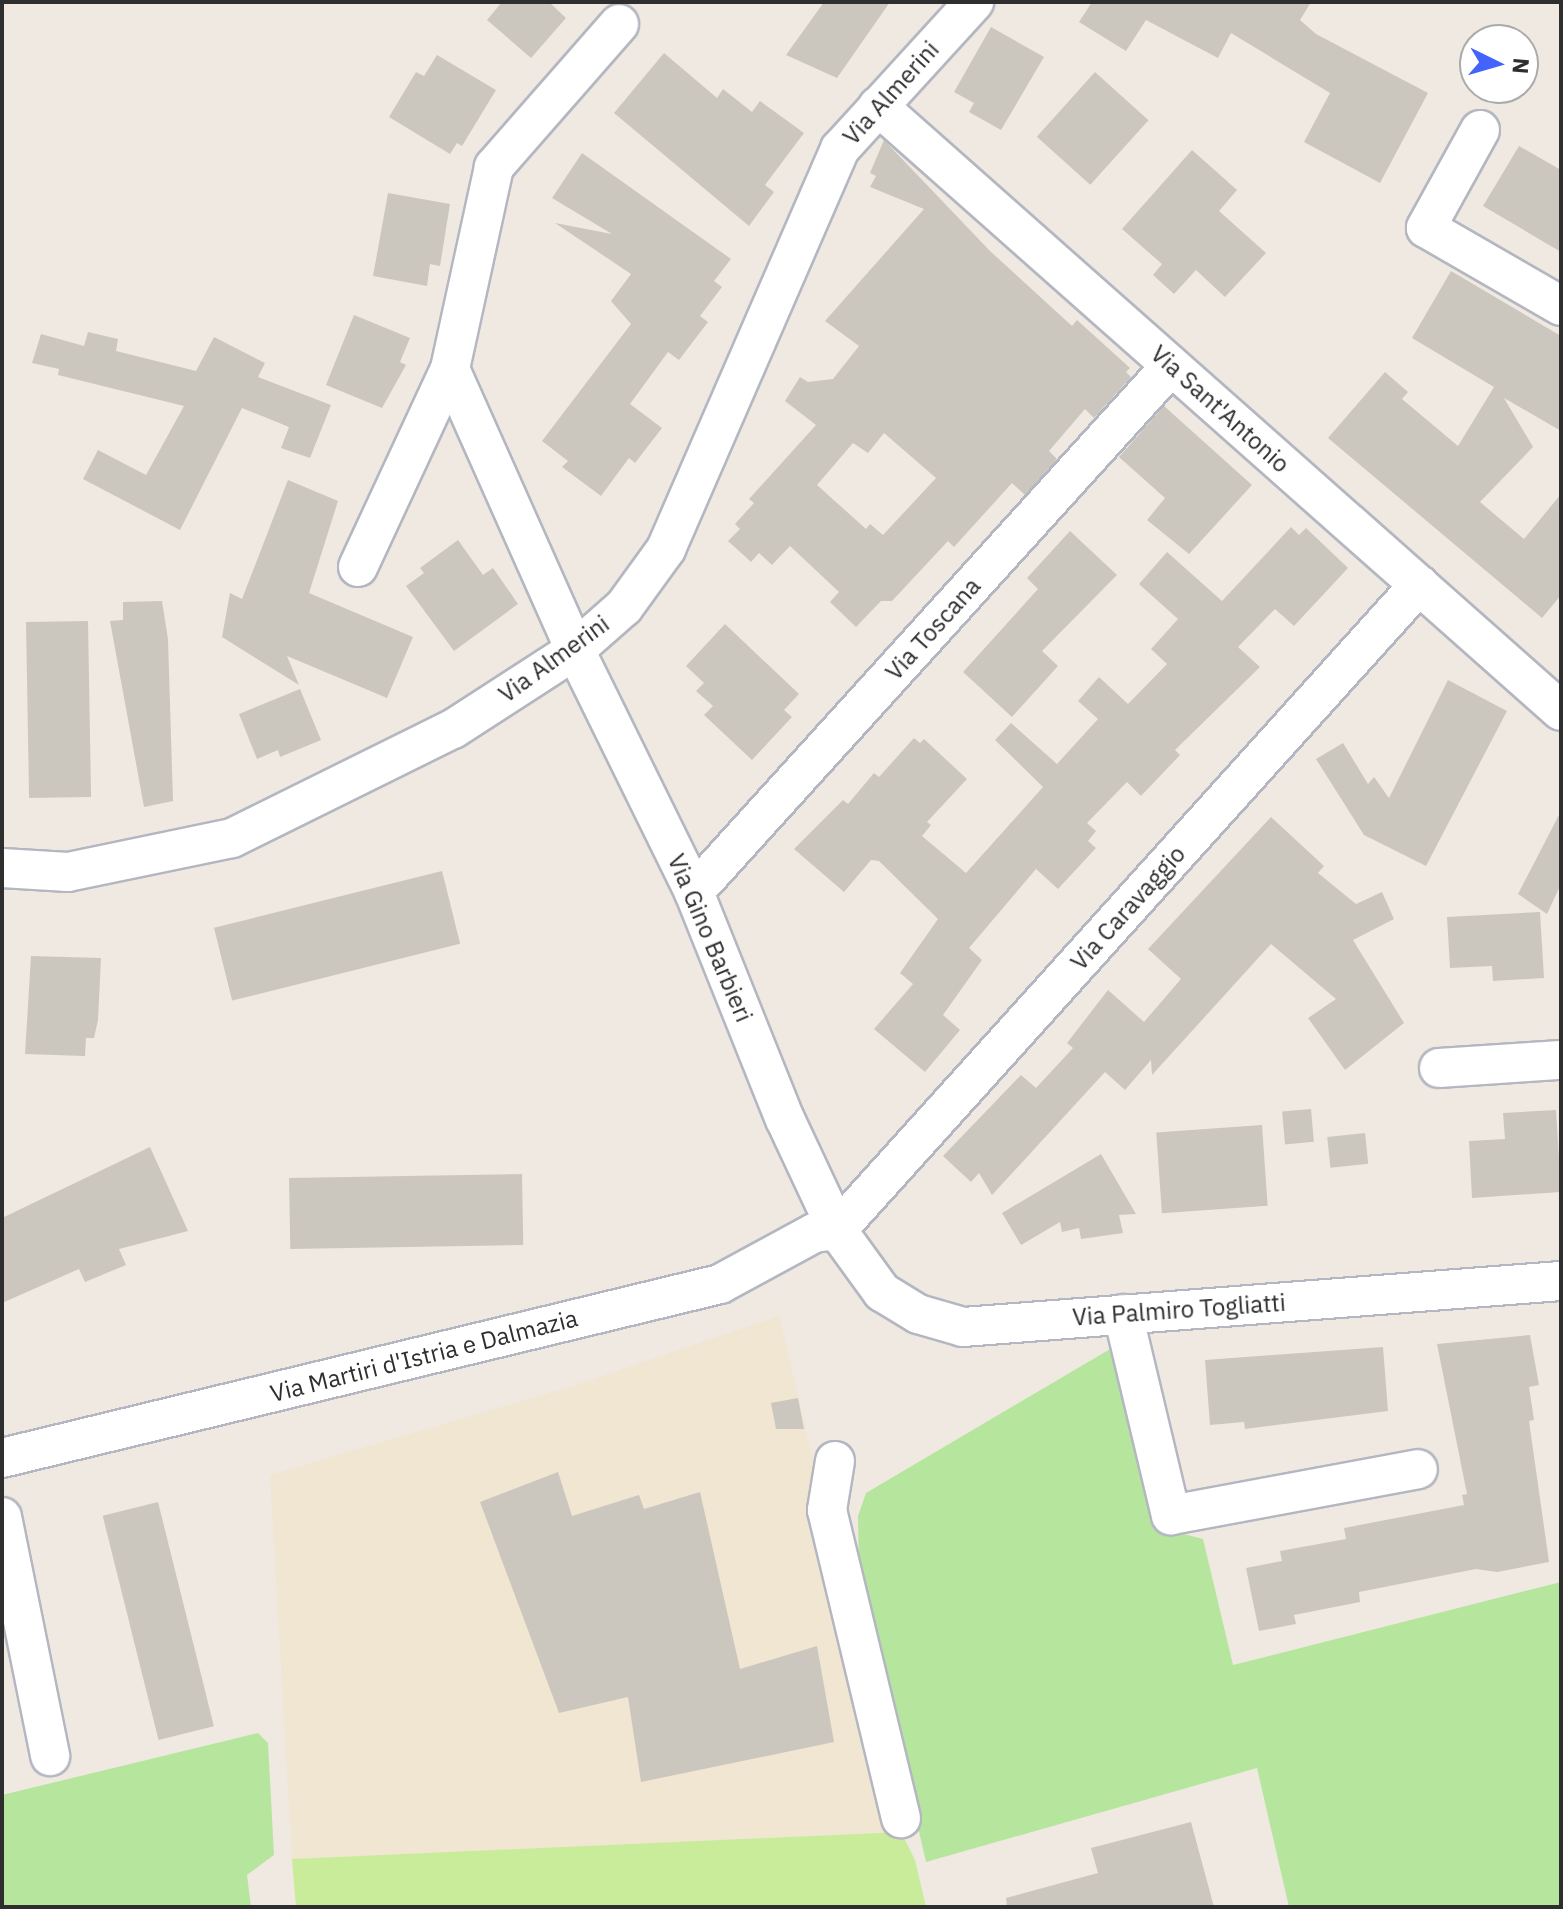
<!DOCTYPE html>
<html>
<head>
<meta charset="utf-8">
<style>
	body { margin:0 }
	#map { position:relative; width:1563px; height:1909px; overflow:hidden; background:#efe9e1; font-family:"IBM Plex Sans",sans-serif }
	div>[style] { position:absolute }
	[style*='--x'] { left:calc(var(--x)*1px); top:calc(var(--y)*1px); width:calc(var(--w)*1px); rotate:calc(var(--a)*1deg) }
	.education>* { inset:0; background:#f0e6d1 }
	.green>* { inset:0; background:#b6e59e }
	.pitch>* { inset:0; background:#c9ec9a }
	.building>* { inset:0; background:#cbc7bf; transform-origin:0 0 }
	.roads { filter:drop-shadow(2px 0 #b4b7c1) drop-shadow(-2px 0 #b4b7c1) drop-shadow(0 2px #b4b7c1) drop-shadow(0 -2px #b4b7c1) }
	.minor>* { height:38px; margin:-19px; padding:0 19px; transform-origin:19px; border-radius:19px; background:#fff }
	span { translate:-50% -50%; white-space:nowrap; text-align:center; line-height:1.15; -webkit-text-stroke:6px #fff; paint-order:stroke }
	.street-label { font-size:24px; color:#2e2e2e }
	.frame { position:absolute; inset:0; border:4px solid #2e2e2e; pointer-events:none }
	.north { position:absolute; left:1459px; top:24px; width:80px; height:80px; box-sizing:border-box; background:#fff; border:2px solid #ababab; border-radius:50%; rotate:95deg; font-size:22px; font-weight:700; line-height:32px; text-align:center; color:#2e2e2e }
	.north::after { content:''; display:block; margin:auto; width:28px; height:36px; background:#4264fb; clip-path:polygon(50% 0,100% 100%,50% 72%,0 100%) }
</style>
</head>
<body>
<div id="map">
	<div class="education">
		<div style="clip-path:polygon(779px 1316px,901px 1832px,292px 1859px,270px 1475px,570px 1387px)"></div>
	</div>
	<div class="green">
		<div style="clip-path:polygon(1117px 1345px,1176px 1522px,1184px 1534px,1203px 1539px,1233px 1665px,1561px 1582px,1561px 1905px,1289px 1907px,1257px 1768px,926px 1862px,859px 1570px,858px 1516px,866px 1493px)"></div>
		<div style="clip-path:polygon(258px 1733px,268px 1743px,274px 1855px,247px 1875px,251px 1907px,2px 1907px,2px 1795px)"></div>
	</div>
	<div class="pitch">
		<div style="clip-path:polygon(901px 1832px,915px 1860px,926px 1907px,296px 1907px,292px 1859px)"></div>
	</div>
	<div class="building">
		<div style="clip-path:polygon(502px 2px,549px 2px,566px 18px,531px 58px,487px 20px)"></div>
		<div style="clip-path:polygon(824px 2px,890px 2px,837px 78px,786px 55px)"></div>
		<div style="clip-path:polygon(1092px 2px,1311px 2px,1300px 20px,1316px 34px,1428px 93px,1380px 183px,1304px 142px,1330px 93px,1231px 33px,1218px 58px,1146px 20px,1126px 51px,1079px 22px)"></div>
		<div style="clip-path:polygon(991px 27px,1044px 57px,1001px 130px,969px 112px,974px 103px,954px 92px)"></div>
		<div style="clip-path:polygon(664px 53px,717px 98px,723px 89px,752px 112px,760px 101px,804px 133px,765px 185px,774px 192px,749px 226px,614px 113px)"></div>
		<div style="clip-path:polygon(437px 55px,496px 90px,462px 146px,457px 143px,450px 154px,389px 117px,416px 72px,424px 76px)"></div>
		<div style="left:1095px;top:72px;width:72px;height:87px;rotate:42deg"></div>
		<div style="clip-path:polygon(evenodd,884px 140px,990px 251px,1072px 326px,1077px 320px,1130px 368px,1126px 372px,1131px 377px,1094px 418px,1085px 409px,1049px 451px,1057px 459px,1025px 495px,1012px 483px,954px 547px,948px 541px,892px 601px,881px 601px,856px 627px,830px 602px,839px 592px,790px 546px,772px 565px,759px 553px,751px 562px,728px 541px,740px 529px,735px 524px,754px 503px,749px 499px,816px 425px,785px 401px,800px 377px,808px 382px,833px 379px,859px 346px,825px 321px,924px 209px,870px 187px,876px 176px,870px 173px,884px 140px,884px 433px,936px 478px,883px 535px,870px 524px,866px 529px,817px 485px,853px 443px,868px 453px,884px 433px)"></div>
		<div style="clip-path:polygon(1519px 146px,1561px 170px,1561px 252px,1483px 206px)"></div>
		<div style="clip-path:polygon(1192px 150px,1237px 190px,1219px 211px,1266px 253px,1225px 297px,1196px 270px,1174px 294px,1153px 275px,1162px 264px,1122px 229px)"></div>
		<div style="clip-path:polygon(582px 153px,731px 259px,714px 281px,722px 287px,700px 316px,708px 322px,679px 360px,668px 352px,630px 404px,662px 428px,635px 463px,629px 458px,601px 496px,562px 467px,568px 461px,542px 441px,631px 324px,611px 301px,631px 274px,555px 223px,612px 234px,552px 198px)"></div>
		<div style="clip-path:polygon(388px 193px,450px 204px,440px 266px,430px 264px,427px 286px,373px 276px)"></div>
		<div style="clip-path:polygon(1451px 271px,1561px 336px,1561px 431px,1504px 398px,1533px 447px,1480px 502px,1524px 539px,1561px 494px,1561px 595px,1542px 618px,1328px 438px,1385px 372px,1408px 392px,1402px 399px,1458px 446px,1494px 387px,1412px 338px)"></div>
		<div style="clip-path:polygon(354px 315px,410px 338px,400px 362px,406px 365px,382px 408px,326px 385px)"></div>
		<div style="clip-path:polygon(88px 332px,118px 339px,116px 351px,196px 371px,214px 337px,265px 363px,258px 377px,331px 405px,310px 458px,281px 448px,289px 427px,242px 408px,180px 530px,83px 479px,98px 450px,146px 475px,184px 406px,58px 375px,59px 369px,32px 363px,41px 334px,84px 346px)"></div>
		<div style="clip-path:polygon(1164px 406px,1252px 485px,1189px 554px,1147px 520px,1165px 498px,1119px 457px)"></div>
		<div style="clip-path:polygon(288px 480px,338px 501px,309px 593px,413px 637px,387px 698px,287px 656px,299px 685px,222px 637px,230px 593px,242px 599px)"></div>
		<div style="clip-path:polygon(1291px 527px,1299px 535px,1306px 528px,1348px 568px,1294px 626px,1275px 609px,1238px 647px,1260px 667px,1175px 750px,1180px 755px,1141px 796px,1127px 782px,1087px 823px,1096px 831px,1088px 841px,1096px 848px,1058px 889px,1036px 869px,969px 948px,982px 960px,943px 1015px,960px 1030px,925px 1072px,874px 1029px,913px 984px,900px 973px,938px 919px,879px 861px,871px 860px,844px 892px,794px 849px,843px 800px,848px 804px,874px 773px,879px 777px,914px 738px,920px 743px,924px 739px,967px 779px,927px 822px,931px 825px,922px 836px,966px 873px,1043px 787px,995px 740px,1011px 723px,1057px 764px,1098px 719px,1078px 701px,1099px 677px,1128px 704px,1167px 664px,1151px 649px,1178px 619px,1139px 584px,1167px 552px,1222px 601px)"></div>
		<div style="clip-path:polygon(1070px 531px,1117px 575px,1042px 651px,1058px 666px,1012px 717px,963px 672px,1038px 589px,1027px 578px)"></div>
		<div style="clip-path:polygon(458px 540px,483px 575px,493px 568px,518px 604px,454px 651px,406px 586px,424px 573px,420px 568px)"></div>
		<div style="clip-path:polygon(162px 601px,168px 639px,173px 801px,144px 807px,110px 621px,123px 620px,123px 602px)"></div>
		<div style="left:88px;top:621px;width:176px;height:62px;rotate:89deg"></div>
		<div style="clip-path:polygon(725px 624px,799px 694px,784px 710px,792px 717px,752px 760px,704px 715px,713px 706px,696px 691px,704px 683px,686px 666px)"></div>
		<div style="clip-path:polygon(1448px 680px,1507px 711px,1426px 866px,1364px 835px,1316px 759px,1343px 743px,1368px 784px,1374px 777px,1389px 798px)"></div>
		<div style="clip-path:polygon(300px 689px,321px 740px,280px 757px,278px 750px,257px 759px,239px 714px)"></div>
		<div style="clip-path:polygon(1561px 811px,1561px 884px,1547px 914px,1518px 894px)"></div>
		<div style="clip-path:polygon(1271px 817px,1324px 866px,1318px 873px,1356px 904px,1382px 892px,1394px 919px,1353px 940px,1404px 1023px,1345px 1070px,1308px 1018px,1336px 999px,1271px 944px,1152px 1075px,1151px 1060px,1125px 1090px,1105px 1072px,992px 1195px,979px 1173px,971px 1182px,943px 1156px,1021px 1075px,1036px 1088px,1073px 1048px,1067px 1043px,1108px 990px,1144px 1022px,1181px 979px,1148px 949px)"></div>
		<div style="left:442px;top:871px;width:75px;height:235px;rotate:76deg"></div>
		<div style="clip-path:polygon(1540px 912px,1544px 978px,1493px 981px,1492px 966px,1450px 968px,1447px 917px)"></div>
		<div style="clip-path:polygon(31px 956px,101px 958px,98px 1020px,94px 1038px,86px 1038px,85px 1056px,25px 1054px)"></div>
		<div style="left:1311px;top:1109px;width:33px;height:29px;rotate:85deg"></div>
		<div style="clip-path:polygon(1556px 1110px,1561px 1192px,1472px 1198px,1469px 1141px,1505px 1139px,1503px 1113px)"></div>
		<div style="left:1262px;top:1125px;width:81px;height:106px;rotate:86deg"></div>
		<div style="left:1365px;top:1133px;width:31px;height:38px;rotate:84deg"></div>
		<div style="clip-path:polygon(150px 1147px,188px 1231px,119px 1249px,126px 1265px,85px 1282px,79px 1269px,2px 1303px,2px 1218px)"></div>
		<div style="clip-path:polygon(1101px 1154px,1136px 1214px,1119px 1215px,1123px 1233px,1081px 1239px,1079px 1228px,1062px 1232px,1060px 1222px,1021px 1245px,1002px 1213px)"></div>
		<div style="left:522px;top:1174px;width:71px;height:233px;rotate:89deg"></div>
		<div style="clip-path:polygon(1530px 1335px,1539px 1385px,1529px 1387px,1534px 1420px,1529px 1421px,1549px 1562px,1497px 1572px,1476px 1569px,1359px 1592px,1360px 1602px,1294px 1615px,1296px 1624px,1259px 1631px,1246px 1568px,1282px 1561px,1280px 1551px,1346px 1539px,1344px 1528px,1464px 1505px,1462px 1495px,1467px 1494px,1437px 1344px)"></div>
		<div style="clip-path:polygon(1383px 1347px,1388px 1411px,1245px 1429px,1244px 1422px,1210px 1425px,1205px 1360px)"></div>
		<div style="clip-path:polygon(798px 1398px,804px 1429px,776px 1429px,771px 1403px)"></div>
		<div style="clip-path:polygon(558px 1472px,572px 1516px,639px 1495px,644px 1509px,700px 1492px,740px 1669px,817px 1646px,834px 1742px,641px 1782px,628px 1697px,559px 1713px,480px 1502px)"></div>
		<div style="left:158px;top:1502px;width:231px;height:57px;rotate:76deg"></div>
		<div style="clip-path:polygon(1191px 1822px,1214px 1907px,1007px 1907px,1006px 1898px,1098px 1873px,1091px 1848px)"></div>
	</div>
	<div class="roads">
		<div class="minor">
			<div style="--x:619;--y:24;--w:190;--a:131.2"></div>
			<div style="--x:494;--y:167;--w:207;--a:102.3"></div>
			<div style="--x:450;--y:369;--w:308;--a:66"></div>
			<div style="--x:575;--y:650;--w:270;--a:63.8"></div>
			<div style="--x:694;--y:892;--w:245;--a:68.2"></div>
			<div style="--x:785;--y:1119;--w:123;--a:64.9"></div>
			<div style="--x:837;--y:1230;--w:77;--a:54"></div>
			<div style="--x:882;--y:1292;--w:42;--a:31.4"></div>
			<div style="--x:918;--y:1314;--w:47;--a:16.1"></div>
			<div style="--x:963;--y:1327;--w:600;--a:-4.4"></div>
			<div style="--x:878;--y:106;--w:912;--a:41.53"></div>
			<div style="--x:1480;--y:130;--w:112;--a:118.9"></div>
			<div style="--x:1426;--y:228;--w:156;--a:30"></div>
			<div style="--x:358;--y:567;--w:218;--a:-65.1"></div>
			<div style="--x:2;--y:868;--w:66;--a:3.5"></div>
			<div style="--x:68;--y:872;--w:167;--a:-11.7"></div>
			<div style="--x:232;--y:838;--w:246;--a:-26.3"></div>
			<div style="--x:453;--y:729;--w:145;--a:-32.9"></div>
			<div style="--x:575;--y:650;--w:65;--a:-41.3"></div>
			<div style="--x:624;--y:607;--w:72;--a:-54.1"></div>
			<div style="--x:666;--y:549;--w:436;--a:-66.5"></div>
			<div style="--x:840;--y:149;--w:199;--a:-47.6"></div>
			<div style="--x:694;--y:892;--w:710;--a:-47.8"></div>
			<div style="--x:1439;--y:1068;--w:122;--a:-3.8"></div>
			<div style="--x:837;--y:1230;--w:869;--a:-47.94"></div>
			<div style="--x:1123;--y:1314;--w:207;--a:76.6"></div>
			<div style="--x:1171;--y:1515;--w:251;--a:-10.5"></div>
			<div style="--x:2;--y:1458;--w:739;--a:-13.62"></div>
			<div style="--x:720;--y:1284;--w:107;--a:-28.5"></div>
			<div style="--x:814;--y:1233;--w:23;--a:-7"></div>
			<div style="--x:835;--y:1461;--w:50;--a:99.3"></div>
			<div style="--x:827;--y:1510;--w:317;--a:76.5"></div>
			<div style="--x:2;--y:1517;--w:244;--a:78.6"></div>
		</div>
	</div>
	<div class="street-label">
		<span style="left:891px;top:93px;rotate:-48deg">Via Almerini</span>
		<span style="left:1220px;top:409px;rotate:42deg">Via Sant'Antonio</span>
		<span style="left:933px;top:629px;rotate:-48deg">Via Toscana</span>
		<span style="left:554px;top:659px;rotate:-36deg">Via Almerini</span>
		<span style="left:1128px;top:908px;rotate:-48deg">Via Caravaggio</span>
		<span style="left:710px;top:938px;rotate:67deg">Via Gino Barbieri</span>
		<span style="left:1179px;top:1310px;rotate:-4deg">Via Palmiro Togliatti</span>
		<span style="left:424px;top:1356px;rotate:-14deg">Via Martiri d'Istria e Dalmazia</span>
	</div>
	<div class="frame"></div>
	<div class="north">N</div>
</div>
</body>
</html>
